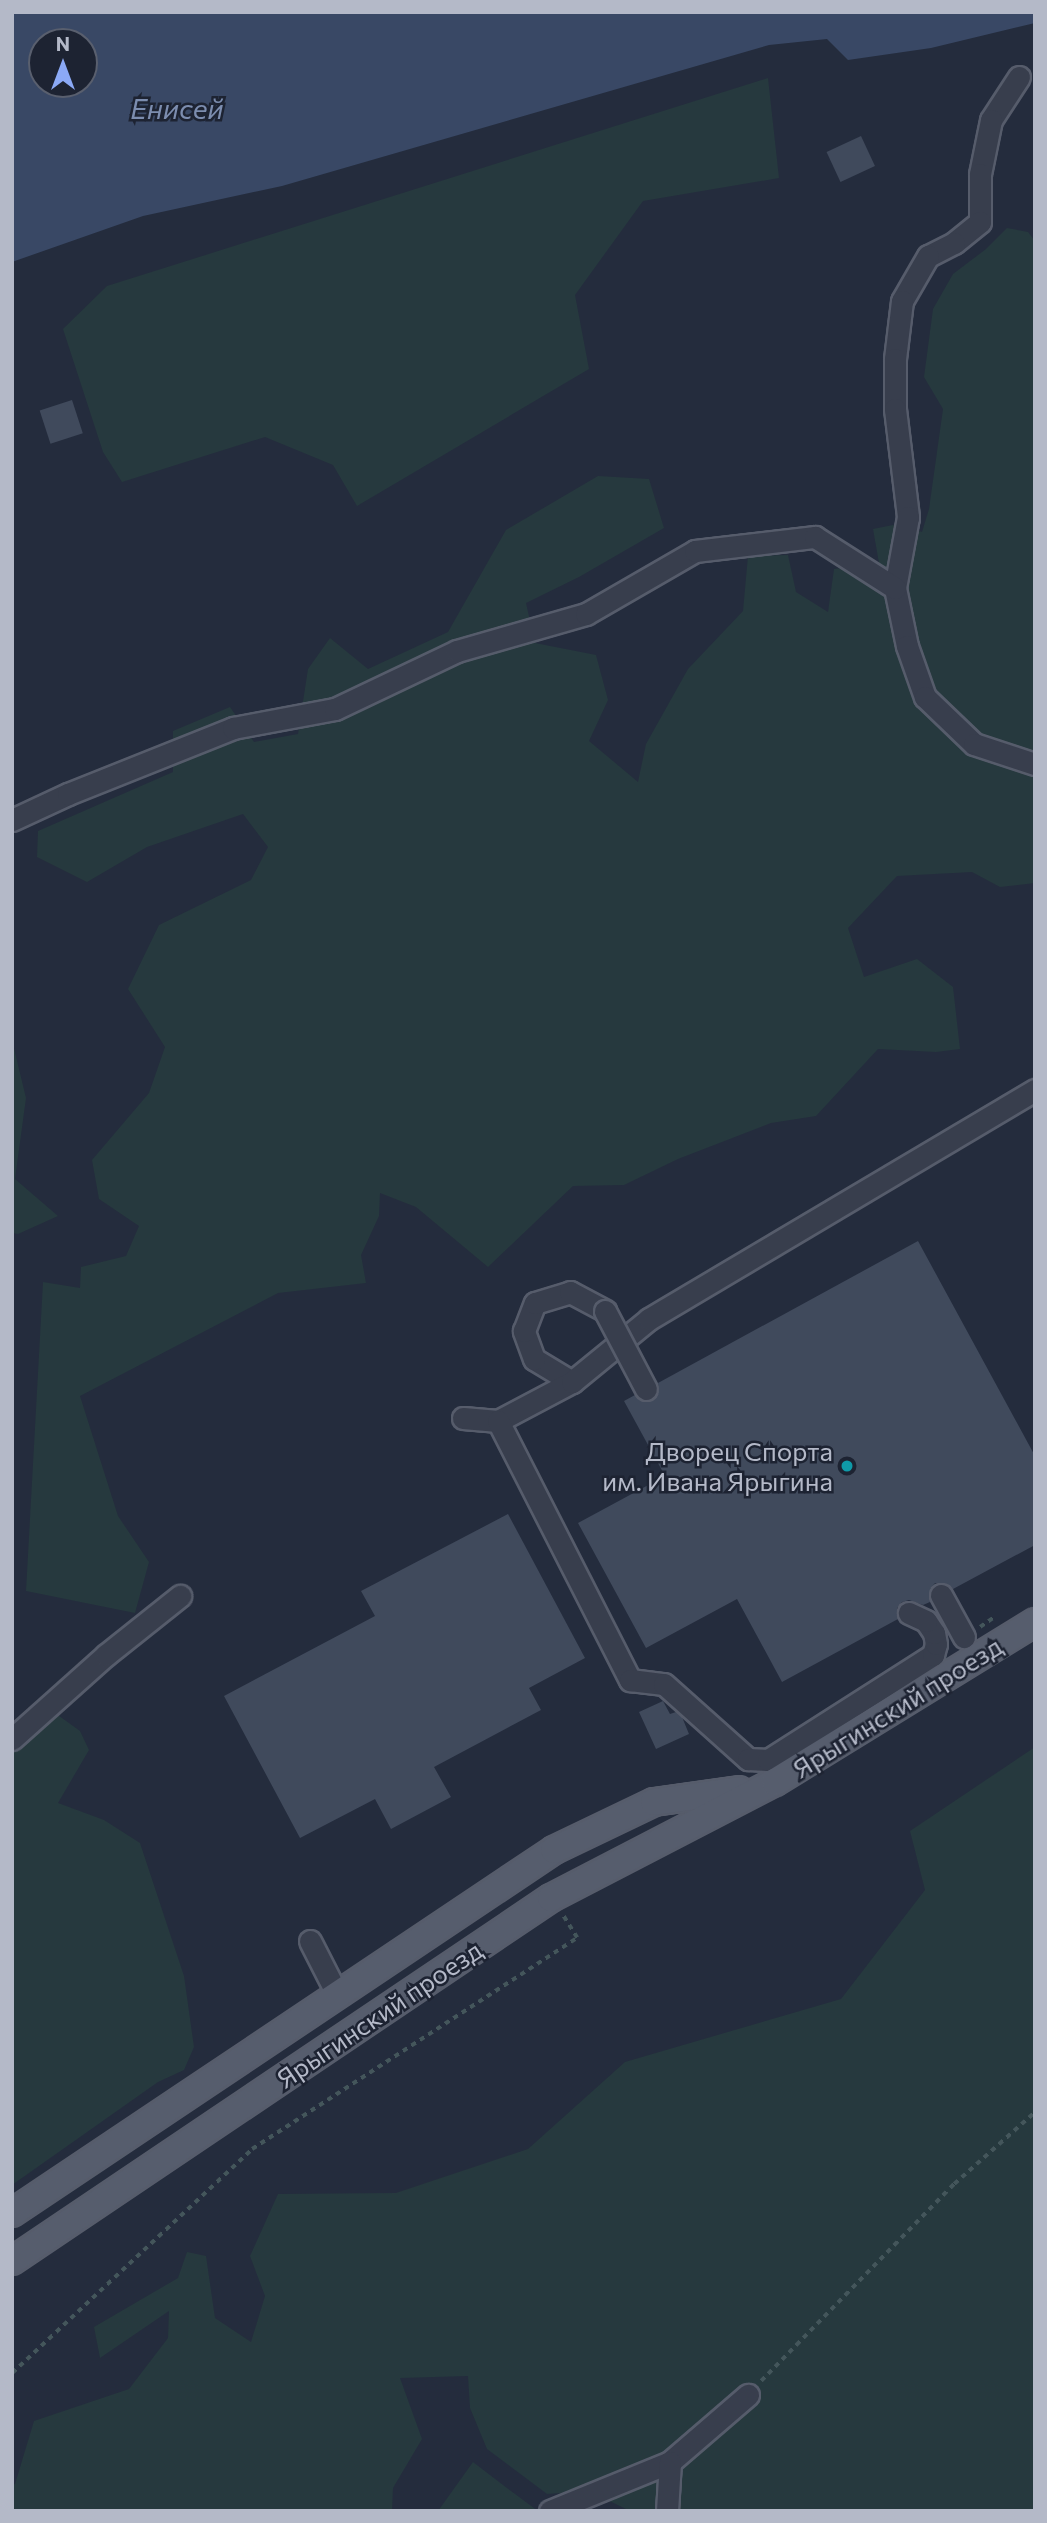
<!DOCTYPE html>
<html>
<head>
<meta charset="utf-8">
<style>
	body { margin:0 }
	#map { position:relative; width:1047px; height:2523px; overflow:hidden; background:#242c3d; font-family:Commissioner,sans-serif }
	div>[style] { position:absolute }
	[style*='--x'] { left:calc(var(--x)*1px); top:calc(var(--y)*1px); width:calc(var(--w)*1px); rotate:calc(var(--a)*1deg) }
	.green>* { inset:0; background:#26393e }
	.water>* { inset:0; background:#394865 }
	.building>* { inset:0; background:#404a5c; transform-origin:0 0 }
	.path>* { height:3.5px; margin-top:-1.75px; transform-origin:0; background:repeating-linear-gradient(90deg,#44565b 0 5px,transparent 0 10px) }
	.roads { filter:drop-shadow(2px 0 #565c6b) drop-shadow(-2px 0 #565c6b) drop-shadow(0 2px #565c6b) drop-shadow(0 -2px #565c6b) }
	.minor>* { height:21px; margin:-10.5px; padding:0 10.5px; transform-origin:10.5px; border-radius:10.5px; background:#383e4d }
	.major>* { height:26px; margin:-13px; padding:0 13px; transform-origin:13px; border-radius:13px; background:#565d6d }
	.bridges { filter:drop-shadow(2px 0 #565c6b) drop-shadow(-2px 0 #565c6b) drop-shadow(0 2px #565c6b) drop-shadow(0 -2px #565c6b) }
	.minor-bridge>* { height:21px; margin:-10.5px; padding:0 10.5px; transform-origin:10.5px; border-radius:10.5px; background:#383e4d }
	.dots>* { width:19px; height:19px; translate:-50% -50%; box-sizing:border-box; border:4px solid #1d2332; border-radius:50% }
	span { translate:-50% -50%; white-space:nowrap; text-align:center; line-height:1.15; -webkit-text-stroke:5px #1d2332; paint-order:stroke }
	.poi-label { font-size:26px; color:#b4b9c8 }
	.right { translate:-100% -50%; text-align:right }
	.street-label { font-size:26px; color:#b4b9c8 }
	.water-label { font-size:28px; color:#7c8daf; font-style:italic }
	.frame { position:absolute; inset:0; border:14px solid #b4b9c8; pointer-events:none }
	.north { position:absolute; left:28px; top:28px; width:70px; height:70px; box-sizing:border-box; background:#1d2332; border:2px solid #595f6e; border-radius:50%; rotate:0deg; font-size:19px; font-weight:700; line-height:28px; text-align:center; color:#b4b9c8 }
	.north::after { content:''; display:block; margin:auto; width:24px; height:32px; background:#8ba9f6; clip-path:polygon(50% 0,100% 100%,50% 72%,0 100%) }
</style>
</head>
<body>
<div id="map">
	<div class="green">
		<div style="clip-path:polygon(768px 78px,779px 178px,643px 201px,575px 295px,589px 369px,357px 506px,333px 465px,265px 437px,122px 482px,103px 452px,63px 329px,107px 286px)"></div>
		<div style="clip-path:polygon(1007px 228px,1028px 232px,1035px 241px,1035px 883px,1000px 887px,972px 872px,897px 876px,848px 928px,864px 977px,917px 959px,953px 987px,960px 1049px,936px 1052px,878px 1049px,816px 1116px,771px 1123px,678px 1159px,624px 1185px,573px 1186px,488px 1267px,416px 1207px,380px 1193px,379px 1216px,361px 1255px,366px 1283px,278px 1293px,80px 1396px,118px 1516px,149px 1562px,135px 1613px,26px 1591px,43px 1282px,80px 1288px,81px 1267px,126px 1256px,139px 1226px,99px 1199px,92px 1160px,149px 1093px,165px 1047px,128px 989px,159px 925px,251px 880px,268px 847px,243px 814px,147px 847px,87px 882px,37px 857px,38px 831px,173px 772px,173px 731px,230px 707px,254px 742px,298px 734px,308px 669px,330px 638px,368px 669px,448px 632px,506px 530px,598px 476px,649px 479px,664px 528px,579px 577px,526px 603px,535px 643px,596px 655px,608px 700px,589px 741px,638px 782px,646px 744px,688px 669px,743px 611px,748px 556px,788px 555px,796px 592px,828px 612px,834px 569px,879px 563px,873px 529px,898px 524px,922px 532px,929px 509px,943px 409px,924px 377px,933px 309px,953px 274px,986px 249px)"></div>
		<div style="clip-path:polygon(12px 1040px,26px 1098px,15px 1179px,58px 1216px,18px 1234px,12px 1233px)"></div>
		<div style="clip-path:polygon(44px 1705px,80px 1731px,89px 1750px,58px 1803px,104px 1820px,140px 1843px,184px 1976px,194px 2047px,184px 2070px,158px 2082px,12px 2185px,12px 1725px)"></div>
		<div style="clip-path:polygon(1035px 1747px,1035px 2511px,630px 2511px,589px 2491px,547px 2494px,487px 2449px,470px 2408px,468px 2376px,400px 2378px,422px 2439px,393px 2488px,392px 2511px,12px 2511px,12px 2485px,15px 2484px,34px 2421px,129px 2389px,168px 2338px,169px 2311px,100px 2358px,94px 2327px,178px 2278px,187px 2252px,206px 2256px,215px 2318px,251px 2342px,265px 2296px,250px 2256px,278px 2194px,396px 2193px,528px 2149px,625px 2062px,841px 1999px,925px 1890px,910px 1831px)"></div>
		<div style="clip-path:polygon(473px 2462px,503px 2485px,538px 2511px,438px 2511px)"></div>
	</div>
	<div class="water">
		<div style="clip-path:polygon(evenodd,12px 12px,1035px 12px,1035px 23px,931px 48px,848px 60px,827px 39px,769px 45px,282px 186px,143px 216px,12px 262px,12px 12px,42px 42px,84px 42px,84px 84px,42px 84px,42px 42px)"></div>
	</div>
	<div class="building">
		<div style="left:861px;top:136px;width:33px;height:38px;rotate:65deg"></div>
		<div style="left:72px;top:400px;width:35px;height:34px;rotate:72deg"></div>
		<div style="clip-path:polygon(918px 1241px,1035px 1456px,1035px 1545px,953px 1589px,947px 1584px,935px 1583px,930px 1589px,930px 1602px,923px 1605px,909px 1600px,902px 1602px,897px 1608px,898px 1619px,782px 1682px,737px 1599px,646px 1648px,578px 1523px,665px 1476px,624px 1401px,635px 1395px,645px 1402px,653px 1400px,659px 1390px,658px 1383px)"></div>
		<div style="clip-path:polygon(508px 1514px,585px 1658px,529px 1688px,541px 1710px,434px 1767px,451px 1797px,391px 1829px,375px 1799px,300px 1838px,224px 1696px,375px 1616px,361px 1591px)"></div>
		<div style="clip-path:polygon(663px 1701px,670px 1714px,676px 1712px,682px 1717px,689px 1734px,656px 1749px,639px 1712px)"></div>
	</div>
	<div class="path">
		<div style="--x:980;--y:1627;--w:19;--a:-35"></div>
		<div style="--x:12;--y:2373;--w:328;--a:-43"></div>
		<div style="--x:252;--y:2149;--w:387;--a:-33"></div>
		<div style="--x:577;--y:1938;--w:26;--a:-122"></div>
		<div style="--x:761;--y:2381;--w:276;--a:-45.6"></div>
		<div style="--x:954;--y:2184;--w:108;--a:-41.6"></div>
	</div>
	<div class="roads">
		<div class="minor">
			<div style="--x:1019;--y:77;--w:51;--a:123.1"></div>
			<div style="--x:991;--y:120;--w:55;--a:101.5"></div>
			<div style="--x:980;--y:174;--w:48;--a:90"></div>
			<div style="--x:980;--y:222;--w:33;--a:141"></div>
			<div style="--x:954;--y:243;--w:29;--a:153"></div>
			<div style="--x:928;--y:256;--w:52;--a:120"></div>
			<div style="--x:902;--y:301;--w:58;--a:96.9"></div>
			<div style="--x:895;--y:359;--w:50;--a:90"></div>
			<div style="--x:895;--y:409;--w:109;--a:83.1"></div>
			<div style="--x:908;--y:517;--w:72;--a:100.4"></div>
			<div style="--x:895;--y:588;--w:59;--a:78.3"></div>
			<div style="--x:907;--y:646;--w:54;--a:70.6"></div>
			<div style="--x:925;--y:697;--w:68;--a:43.8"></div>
			<div style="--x:974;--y:744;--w:64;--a:18.2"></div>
			<div style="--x:12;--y:820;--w:62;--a:-24.9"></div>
			<div style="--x:68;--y:794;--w:178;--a:-21.8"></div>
			<div style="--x:233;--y:728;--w:104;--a:-10.6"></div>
			<div style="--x:335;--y:709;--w:135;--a:-25.4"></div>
			<div style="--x:457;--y:651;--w:134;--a:-16"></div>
			<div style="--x:586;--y:614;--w:126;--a:-30"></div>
			<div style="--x:695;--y:551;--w:121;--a:-6.7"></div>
			<div style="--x:815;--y:537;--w:95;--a:32.5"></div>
			<div style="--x:572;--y:1382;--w:44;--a:-148.8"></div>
			<div style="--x:534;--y:1359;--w:30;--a:-110"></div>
			<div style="--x:524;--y:1331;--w:30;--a:-69"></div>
			<div style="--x:535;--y:1303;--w:37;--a:-17"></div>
			<div style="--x:570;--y:1292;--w:40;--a:28"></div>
			<div style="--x:463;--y:1418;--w:35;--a:5"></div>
			<div style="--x:498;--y:1421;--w:84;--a:-27.8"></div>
			<div style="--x:572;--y:1382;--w:99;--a:-39.3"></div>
			<div style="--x:649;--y:1319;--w:449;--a:-30.7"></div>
			<div style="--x:498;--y:1421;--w:291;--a:63"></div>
			<div style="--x:630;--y:1680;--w:34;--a:7"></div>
			<div style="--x:664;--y:1684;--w:113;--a:41.8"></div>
			<div style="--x:748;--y:1759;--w:20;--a:3"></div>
			<div style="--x:768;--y:1760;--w:196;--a:-32.5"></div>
			<div style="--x:933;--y:1655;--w:11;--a:-75"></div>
			<div style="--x:936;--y:1644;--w:11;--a:-100"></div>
			<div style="--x:934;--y:1633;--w:14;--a:-124"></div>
			<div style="--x:926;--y:1621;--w:19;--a:-155"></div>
			<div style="--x:941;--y:1595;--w:48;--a:61.3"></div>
			<div style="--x:12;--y:1739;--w:126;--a:-41.8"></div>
			<div style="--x:106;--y:1655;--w:95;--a:-38.6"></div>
			<div style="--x:310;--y:1941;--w:59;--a:63"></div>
			<div style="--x:550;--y:2511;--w:130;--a:-22.2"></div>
			<div style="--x:670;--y:2462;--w:103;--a:-40.7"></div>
			<div style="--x:667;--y:2511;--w:49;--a:-86.5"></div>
		</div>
		<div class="major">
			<div style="--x:12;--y:2213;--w:652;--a:-33.81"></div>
			<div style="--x:554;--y:1850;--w:111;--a:-25.6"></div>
			<div style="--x:654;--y:1802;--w:86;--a:-8"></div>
			<div style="--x:12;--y:2261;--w:650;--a:-33.96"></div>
			<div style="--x:551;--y:1898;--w:252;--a:-27.4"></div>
			<div style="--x:775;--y:1782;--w:305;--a:-31.6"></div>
		</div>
	</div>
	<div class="bridges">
		<div class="minor-bridge">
			<div style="--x:605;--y:1311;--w:88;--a:62.3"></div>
		</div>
	</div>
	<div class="dots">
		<div style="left:847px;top:1466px;background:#0f9aa8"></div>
	</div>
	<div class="poi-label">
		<span class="right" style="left:833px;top:1466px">Дворец Спорта<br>им. Ивана Ярыгина</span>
	</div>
	<div class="street-label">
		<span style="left:897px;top:1707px;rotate:-32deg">Ярыгинский проезд</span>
		<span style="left:379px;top:2014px;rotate:-34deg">Ярыгинский проезд</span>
	</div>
	<div class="water-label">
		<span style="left:177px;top:108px">Енисей</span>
	</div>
	<div class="frame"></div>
	<div class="north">N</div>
</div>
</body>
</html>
